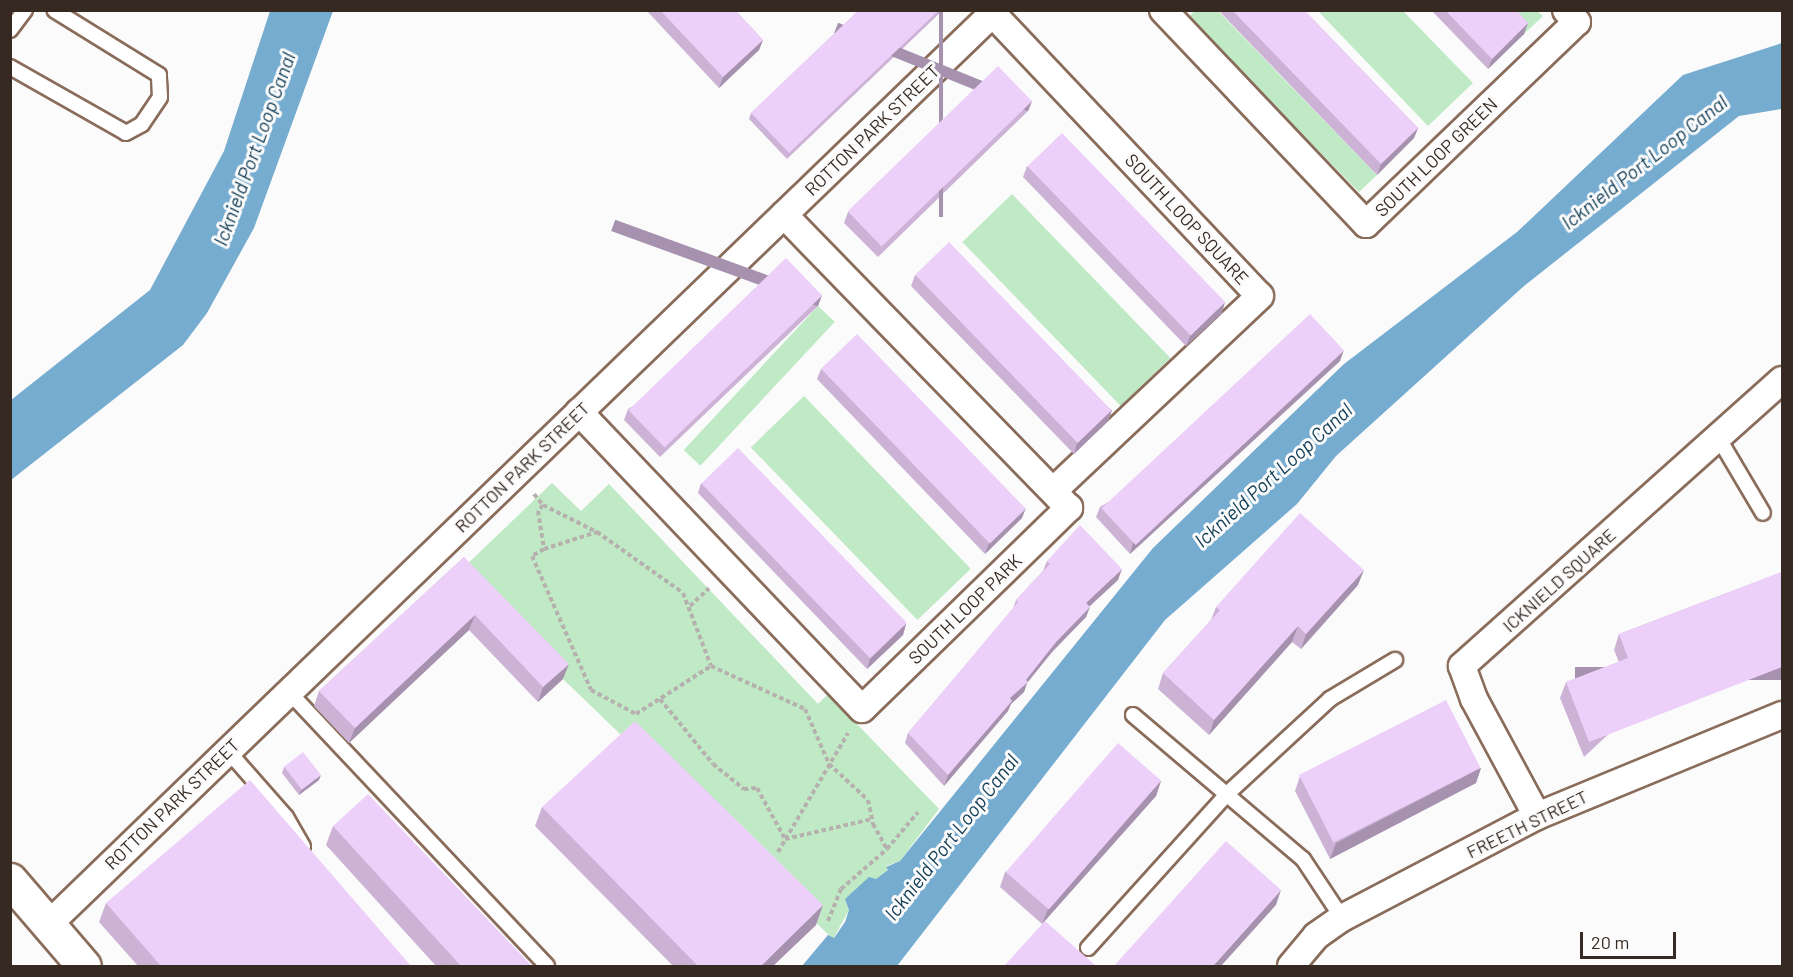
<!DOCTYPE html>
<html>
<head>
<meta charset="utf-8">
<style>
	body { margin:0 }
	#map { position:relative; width:1793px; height:977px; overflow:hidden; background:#fbfbfb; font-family:Barlow,sans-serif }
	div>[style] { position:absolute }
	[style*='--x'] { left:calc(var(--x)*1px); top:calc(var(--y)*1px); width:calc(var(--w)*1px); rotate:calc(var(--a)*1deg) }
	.green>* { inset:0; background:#bfeac5; transform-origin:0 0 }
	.water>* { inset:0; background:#75acd0 }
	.path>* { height:4px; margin-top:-2px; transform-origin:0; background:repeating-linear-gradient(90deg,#b6b1af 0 4.5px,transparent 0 7.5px) }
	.roads { filter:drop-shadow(2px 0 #8a6c5a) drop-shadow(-2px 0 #8a6c5a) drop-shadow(0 2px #8a6c5a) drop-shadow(0 -2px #8a6c5a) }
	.lane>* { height:14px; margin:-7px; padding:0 7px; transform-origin:7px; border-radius:7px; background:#fff }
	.street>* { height:26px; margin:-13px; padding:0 13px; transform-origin:13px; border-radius:13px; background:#fff }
	.secondary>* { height:33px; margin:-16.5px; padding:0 16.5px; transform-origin:16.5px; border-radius:16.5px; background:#fff }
	.wall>* { inset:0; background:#ccb3d6 }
	.shaded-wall>* { inset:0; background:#a692ae; transform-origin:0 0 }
	.building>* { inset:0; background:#edd0f9; transform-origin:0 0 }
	span { translate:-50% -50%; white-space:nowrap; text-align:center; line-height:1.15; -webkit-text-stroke:6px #fbfbfb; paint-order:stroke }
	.street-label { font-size:18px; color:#362922 }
	.water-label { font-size:20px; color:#113e57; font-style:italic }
	.frame { position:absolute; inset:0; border:12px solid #362922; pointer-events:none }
	.scale { position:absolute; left:1580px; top:932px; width:96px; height:27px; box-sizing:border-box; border:3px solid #362922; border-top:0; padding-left:8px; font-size:18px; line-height:21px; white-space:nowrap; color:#362922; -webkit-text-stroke:4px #fbfbfb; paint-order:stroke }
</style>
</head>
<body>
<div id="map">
	<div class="green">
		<div style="clip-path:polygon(1195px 11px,1218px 11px,1377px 175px,1359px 192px,1188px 17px)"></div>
		<div style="clip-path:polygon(1318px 11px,1403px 11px,1473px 83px,1428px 126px)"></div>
		<div style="clip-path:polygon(1501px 11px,1537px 11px,1543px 16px,1524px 34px)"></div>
		<div style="left:1012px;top:194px;width:228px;height:69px;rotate:46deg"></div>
		<div style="left:818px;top:306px;width:23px;height:197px;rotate:43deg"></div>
		<div style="left:804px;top:396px;width:240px;height:74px;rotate:46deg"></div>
		<div style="clip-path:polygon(552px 483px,581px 511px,609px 484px,818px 704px,828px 694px,939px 809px,900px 861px,886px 866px,888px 870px,848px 903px,849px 910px,833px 939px,563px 679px,459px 572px)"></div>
	</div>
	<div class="water">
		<div style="clip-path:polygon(270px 11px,333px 11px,254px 228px,207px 313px,183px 345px,11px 480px,11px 400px,150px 290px,224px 151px)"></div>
		<div style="clip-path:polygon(1782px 43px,1782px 109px,1739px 116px,1524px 286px,1336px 456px,1297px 504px,1165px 620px,897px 966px,802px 966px,828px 935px,834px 938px,845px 922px,849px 910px,845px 899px,869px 877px,876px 879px,888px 870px,886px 867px,900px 861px,1153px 548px,1344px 364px,1517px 232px,1683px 75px)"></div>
	</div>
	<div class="path">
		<div style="--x:534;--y:494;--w:14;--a:51"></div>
		<div style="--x:543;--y:505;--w:60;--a:26.6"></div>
		<div style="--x:597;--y:532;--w:105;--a:35.3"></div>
		<div style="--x:683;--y:593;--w:78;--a:69"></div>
		<div style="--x:711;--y:666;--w:103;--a:24.6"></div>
		<div style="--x:805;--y:709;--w:60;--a:66.4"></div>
		<div style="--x:829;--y:764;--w:53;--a:42.7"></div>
		<div style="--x:868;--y:800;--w:25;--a:78"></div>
		<div style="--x:873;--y:824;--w:29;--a:61"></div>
		<div style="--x:543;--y:505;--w:8;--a:130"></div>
		<div style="--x:538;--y:511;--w:38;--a:81"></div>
		<div style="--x:544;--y:549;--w:14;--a:150"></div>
		<div style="--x:532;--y:556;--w:146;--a:66.2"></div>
		<div style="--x:591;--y:690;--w:51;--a:28.1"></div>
		<div style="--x:636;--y:714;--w:89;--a:-32.6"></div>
		<div style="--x:544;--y:549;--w:56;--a:-17.8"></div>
		<div style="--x:690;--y:606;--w:26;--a:-43"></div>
		<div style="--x:660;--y:699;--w:84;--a:50.8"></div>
		<div style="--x:713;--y:764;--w:40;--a:39"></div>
		<div style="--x:744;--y:789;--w:13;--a:-4"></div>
		<div style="--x:757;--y:788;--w:58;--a:61.2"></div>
		<div style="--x:785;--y:839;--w:89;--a:-12.9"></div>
		<div style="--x:778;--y:852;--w:138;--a:-59.5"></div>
		<div style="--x:828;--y:921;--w:35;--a:-68"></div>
		<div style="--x:841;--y:889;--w:61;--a:-41"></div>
		<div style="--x:887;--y:849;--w:48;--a:-50"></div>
	</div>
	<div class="roads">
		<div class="lane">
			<div style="--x:10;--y:30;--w:25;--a:-53"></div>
			<div style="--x:10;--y:67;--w:133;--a:29.6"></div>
			<div style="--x:126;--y:133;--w:18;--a:-29"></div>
			<div style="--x:142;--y:124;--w:32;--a:-56"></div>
			<div style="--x:160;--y:97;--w:22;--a:-93"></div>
			<div style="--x:159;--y:75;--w:123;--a:-148.2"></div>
			<div style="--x:1718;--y:437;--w:88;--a:59.4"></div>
			<div style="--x:289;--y:692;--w:376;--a:46.7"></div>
			<div style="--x:1133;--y:715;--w:223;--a:40.3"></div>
			<div style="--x:1303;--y:859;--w:71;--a:56.5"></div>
			<div style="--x:228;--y:751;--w:88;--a:48.7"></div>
			<div style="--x:286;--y:817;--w:34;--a:60"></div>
			<div style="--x:1088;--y:948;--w:207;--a:-47.9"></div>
			<div style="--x:1227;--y:794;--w:140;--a:-42.7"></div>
			<div style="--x:1330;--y:699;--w:76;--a:-31"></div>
		</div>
		<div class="street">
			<div style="--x:1163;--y:10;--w:295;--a:46.5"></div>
			<div style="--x:1366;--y:224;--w:292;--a:-43.8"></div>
			<div style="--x:1577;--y:22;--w:16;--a:-133"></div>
			<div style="--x:993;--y:14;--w:388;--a:46.6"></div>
			<div style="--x:1260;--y:296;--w:284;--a:136.7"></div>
			<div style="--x:579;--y:412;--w:410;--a:46.4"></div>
			<div style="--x:862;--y:709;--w:289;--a:-44.2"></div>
			<div style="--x:1069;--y:508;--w:409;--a:-134.2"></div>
			<div style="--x:1537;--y:816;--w:133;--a:-118.3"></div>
			<div style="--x:1474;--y:699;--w:35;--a:-110"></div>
			<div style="--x:1462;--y:666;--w:429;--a:-41.8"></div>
			<div style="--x:49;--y:924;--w:1316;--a:-43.98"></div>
			<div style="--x:1291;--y:966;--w:39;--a:-50"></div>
			<div style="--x:1316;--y:936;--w:32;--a:-35"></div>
			<div style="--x:1342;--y:918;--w:220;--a:-27.6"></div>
			<div style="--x:1537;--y:816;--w:265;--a:-22.4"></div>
		</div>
		<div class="secondary">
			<div style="--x:10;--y:880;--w:113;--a:49.3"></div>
		</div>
	</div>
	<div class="wall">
		<div style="clip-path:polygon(646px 10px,735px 10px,763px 40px,759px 50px,719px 88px)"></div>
		<div style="clip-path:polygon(859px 10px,943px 10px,787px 159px,749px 119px,751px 113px)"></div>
		<div style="clip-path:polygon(1218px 10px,1304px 10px,1418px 128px,1414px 138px,1377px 175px)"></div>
		<div style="clip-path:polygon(1431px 10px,1516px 10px,1528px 23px,1524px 34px,1488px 69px)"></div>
		<div style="clip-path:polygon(1032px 101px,1028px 111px,878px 257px,844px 223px,848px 212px)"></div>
		<div style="clip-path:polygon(1027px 166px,1222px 313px,1186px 346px,1023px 177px)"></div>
		<div style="clip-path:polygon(915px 275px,1112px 410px,1108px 421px,1074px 454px,911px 286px)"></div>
		<div style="clip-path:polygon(822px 295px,818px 306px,660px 457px,624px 420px,628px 409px)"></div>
		<div style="clip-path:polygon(1340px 361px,1130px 554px,1096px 517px,1100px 507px)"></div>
		<div style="clip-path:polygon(821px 369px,1022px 518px,985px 554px,817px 379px)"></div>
		<div style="clip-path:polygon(701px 483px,906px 624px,903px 635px,867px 669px,698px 493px)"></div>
		<div style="clip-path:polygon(464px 557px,563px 679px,538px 702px,469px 630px,349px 743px,314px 706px,319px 691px)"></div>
		<div style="clip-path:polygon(1047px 561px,1118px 580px,1090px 606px,1086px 617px,1052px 652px,1027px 683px,1024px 692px,1011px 704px,1008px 711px,944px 786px,905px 743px,908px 733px,1013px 609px,1016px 600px,1043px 571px)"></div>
		<div style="clip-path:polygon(1782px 572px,1584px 757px,1560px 698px,1566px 682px,1619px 662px,1614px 650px,1619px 634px)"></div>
		<div style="clip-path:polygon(1358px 585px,1301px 649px,1292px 642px,1209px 735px,1158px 689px,1163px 673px,1211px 620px,1216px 607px)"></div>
		<div style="clip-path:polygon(284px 767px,319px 780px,299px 795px,282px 773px)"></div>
		<div style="clip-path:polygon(1481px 768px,1476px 783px,1330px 859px,1295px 791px,1300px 776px)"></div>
		<div style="clip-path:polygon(1161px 781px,1156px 796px,1042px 924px,1000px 887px,1005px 872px)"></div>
		<div style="clip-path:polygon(542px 807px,816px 925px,773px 966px,673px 966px,535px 826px)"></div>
		<div style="clip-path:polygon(333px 826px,532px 966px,436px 966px,326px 845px)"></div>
		<div style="clip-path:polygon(106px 903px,411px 966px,138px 966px,99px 922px)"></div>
	</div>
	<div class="shaded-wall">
		<div style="left:939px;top:10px;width:4px;height:207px"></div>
		<div style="clip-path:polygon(1528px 23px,1524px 34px,1488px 69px,1492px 59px)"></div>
		<div style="clip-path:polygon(763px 40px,759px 50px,719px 88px,723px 77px)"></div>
		<div style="left:1032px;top:101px;width:11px;height:209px;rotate:112deg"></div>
		<div style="clip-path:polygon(1418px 128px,1414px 138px,1377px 175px,1381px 164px)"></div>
		<div style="left:822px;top:295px;width:12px;height:220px;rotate:110deg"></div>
		<div style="clip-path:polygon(1225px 302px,1222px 313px,1186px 346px,1190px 336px)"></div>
		<div style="clip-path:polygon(1344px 350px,1340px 361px,1130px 554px,1133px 543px)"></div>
		<div style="clip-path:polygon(1112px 410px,1108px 421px,1074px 454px,1077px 443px)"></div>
		<div style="clip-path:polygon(1026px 508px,1022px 518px,985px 554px,989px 543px)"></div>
		<div style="clip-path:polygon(1122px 569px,1118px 580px,1082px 613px,1086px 603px)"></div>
		<div style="clip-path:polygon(1364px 570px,1358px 585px,1301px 649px,1306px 634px)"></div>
		<div style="clip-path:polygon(1090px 607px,1086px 617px,1052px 652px,1027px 683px,1024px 692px,1011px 704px,1008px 711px,944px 786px,948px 775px,1010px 698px,1056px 642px)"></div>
		<div style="clip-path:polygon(475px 615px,469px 630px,349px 743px,355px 728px)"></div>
		<div style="clip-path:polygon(906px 624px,903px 635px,867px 669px,870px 659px)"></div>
		<div style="clip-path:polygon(1298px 626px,1292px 642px,1209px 735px,1214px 720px)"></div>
		<div style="clip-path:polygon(569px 664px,563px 679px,538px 702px,543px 687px)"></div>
		<div style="left:1782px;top:667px;width:13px;height:207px;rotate:90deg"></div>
		<div style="clip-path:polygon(1481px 768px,1476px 783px,1330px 859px,1336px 843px)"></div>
		<div style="clip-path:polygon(321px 775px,319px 780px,299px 795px,301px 790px)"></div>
		<div style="clip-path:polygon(1161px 781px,1156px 796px,1042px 924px,1048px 909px)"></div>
		<div style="clip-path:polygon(1281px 890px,1276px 905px,1221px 966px,1213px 966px)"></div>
		<div style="clip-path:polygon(823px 905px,816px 925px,773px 966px,761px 966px)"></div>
	</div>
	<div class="building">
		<div style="clip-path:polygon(660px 10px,735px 10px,763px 40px,723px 77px)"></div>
		<div style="clip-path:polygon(859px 10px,939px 10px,789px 153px,751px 113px)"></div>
		<div style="clip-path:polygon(1232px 10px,1304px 10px,1418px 128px,1381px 164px)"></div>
		<div style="clip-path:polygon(1445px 10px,1516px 10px,1528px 23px,1492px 59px)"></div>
		<div style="left:998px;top:66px;width:49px;height:209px;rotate:46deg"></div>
		<div style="left:1062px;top:133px;width:235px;height:48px;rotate:46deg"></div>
		<div style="left:949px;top:242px;width:234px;height:47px;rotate:46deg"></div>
		<div style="left:786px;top:258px;width:52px;height:219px;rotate:46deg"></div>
		<div style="left:1310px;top:314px;width:50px;height:285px;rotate:47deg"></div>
		<div style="left:857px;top:334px;width:243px;height:50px;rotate:46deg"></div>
		<div style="left:738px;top:448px;width:243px;height:51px;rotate:46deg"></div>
		<div style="clip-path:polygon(1300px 513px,1364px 570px,1306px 634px,1298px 626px,1214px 720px,1163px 673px,1220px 610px,1216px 607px)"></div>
		<div style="clip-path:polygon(1080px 525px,1122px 569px,1086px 603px,1090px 607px,1056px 642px,1026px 680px,1028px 682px,1010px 698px,1012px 701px,948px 775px,908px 733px,1018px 602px,1016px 600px,1050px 564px,1047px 561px)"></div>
		<div style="clip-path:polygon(464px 557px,569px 664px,543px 687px,475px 615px,355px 728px,319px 691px)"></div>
		<div style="clip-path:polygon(1782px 572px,1782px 667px,1589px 742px,1566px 682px,1628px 658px,1619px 634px)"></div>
		<div style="left:1446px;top:700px;width:76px;height:165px;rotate:63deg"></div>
		<div style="clip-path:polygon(635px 721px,823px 905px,761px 966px,698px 966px,542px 807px)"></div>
		<div style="left:1118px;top:743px;width:57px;height:171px;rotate:41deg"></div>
		<div style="left:303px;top:752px;width:29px;height:24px;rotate:52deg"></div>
		<div style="clip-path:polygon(250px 780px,411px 966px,161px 966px,106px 903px)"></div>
		<div style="clip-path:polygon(368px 794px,532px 966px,461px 966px,333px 826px)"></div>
		<div style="clip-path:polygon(1226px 841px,1281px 890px,1213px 966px,1114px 966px)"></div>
		<div style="clip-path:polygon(1045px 921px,1096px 966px,1004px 966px)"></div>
	</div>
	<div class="street-label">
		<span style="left:872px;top:130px;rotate:-44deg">ROTTON PARK STREET</span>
		<span style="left:1436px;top:157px;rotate:-44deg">SOUTH LOOP GREEN</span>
		<span style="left:1187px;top:219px;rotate:47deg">SOUTH LOOP SQUARE</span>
		<span style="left:522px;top:467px;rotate:-44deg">ROTTON PARK STREET</span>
		<span style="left:1559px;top:580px;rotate:-42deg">ICKNIELD SQUARE</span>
		<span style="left:965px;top:609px;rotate:-44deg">SOUTH LOOP PARK</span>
		<span style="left:172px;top:804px;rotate:-44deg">ROTTON PARK STREET</span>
		<span style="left:1527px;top:824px;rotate:-26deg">FREETH STREET</span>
	</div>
	<div class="water-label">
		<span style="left:254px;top:149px;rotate:-70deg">Icknield Port Loop Canal</span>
		<span style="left:1644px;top:162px;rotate:-38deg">Icknield Port Loop Canal</span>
		<span style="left:1273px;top:475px;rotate:-42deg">Icknield Port Loop Canal</span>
		<span style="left:951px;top:837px;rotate:-52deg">Icknield Port Loop Canal</span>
	</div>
	<div class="frame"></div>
	<div class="scale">20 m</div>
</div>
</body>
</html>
